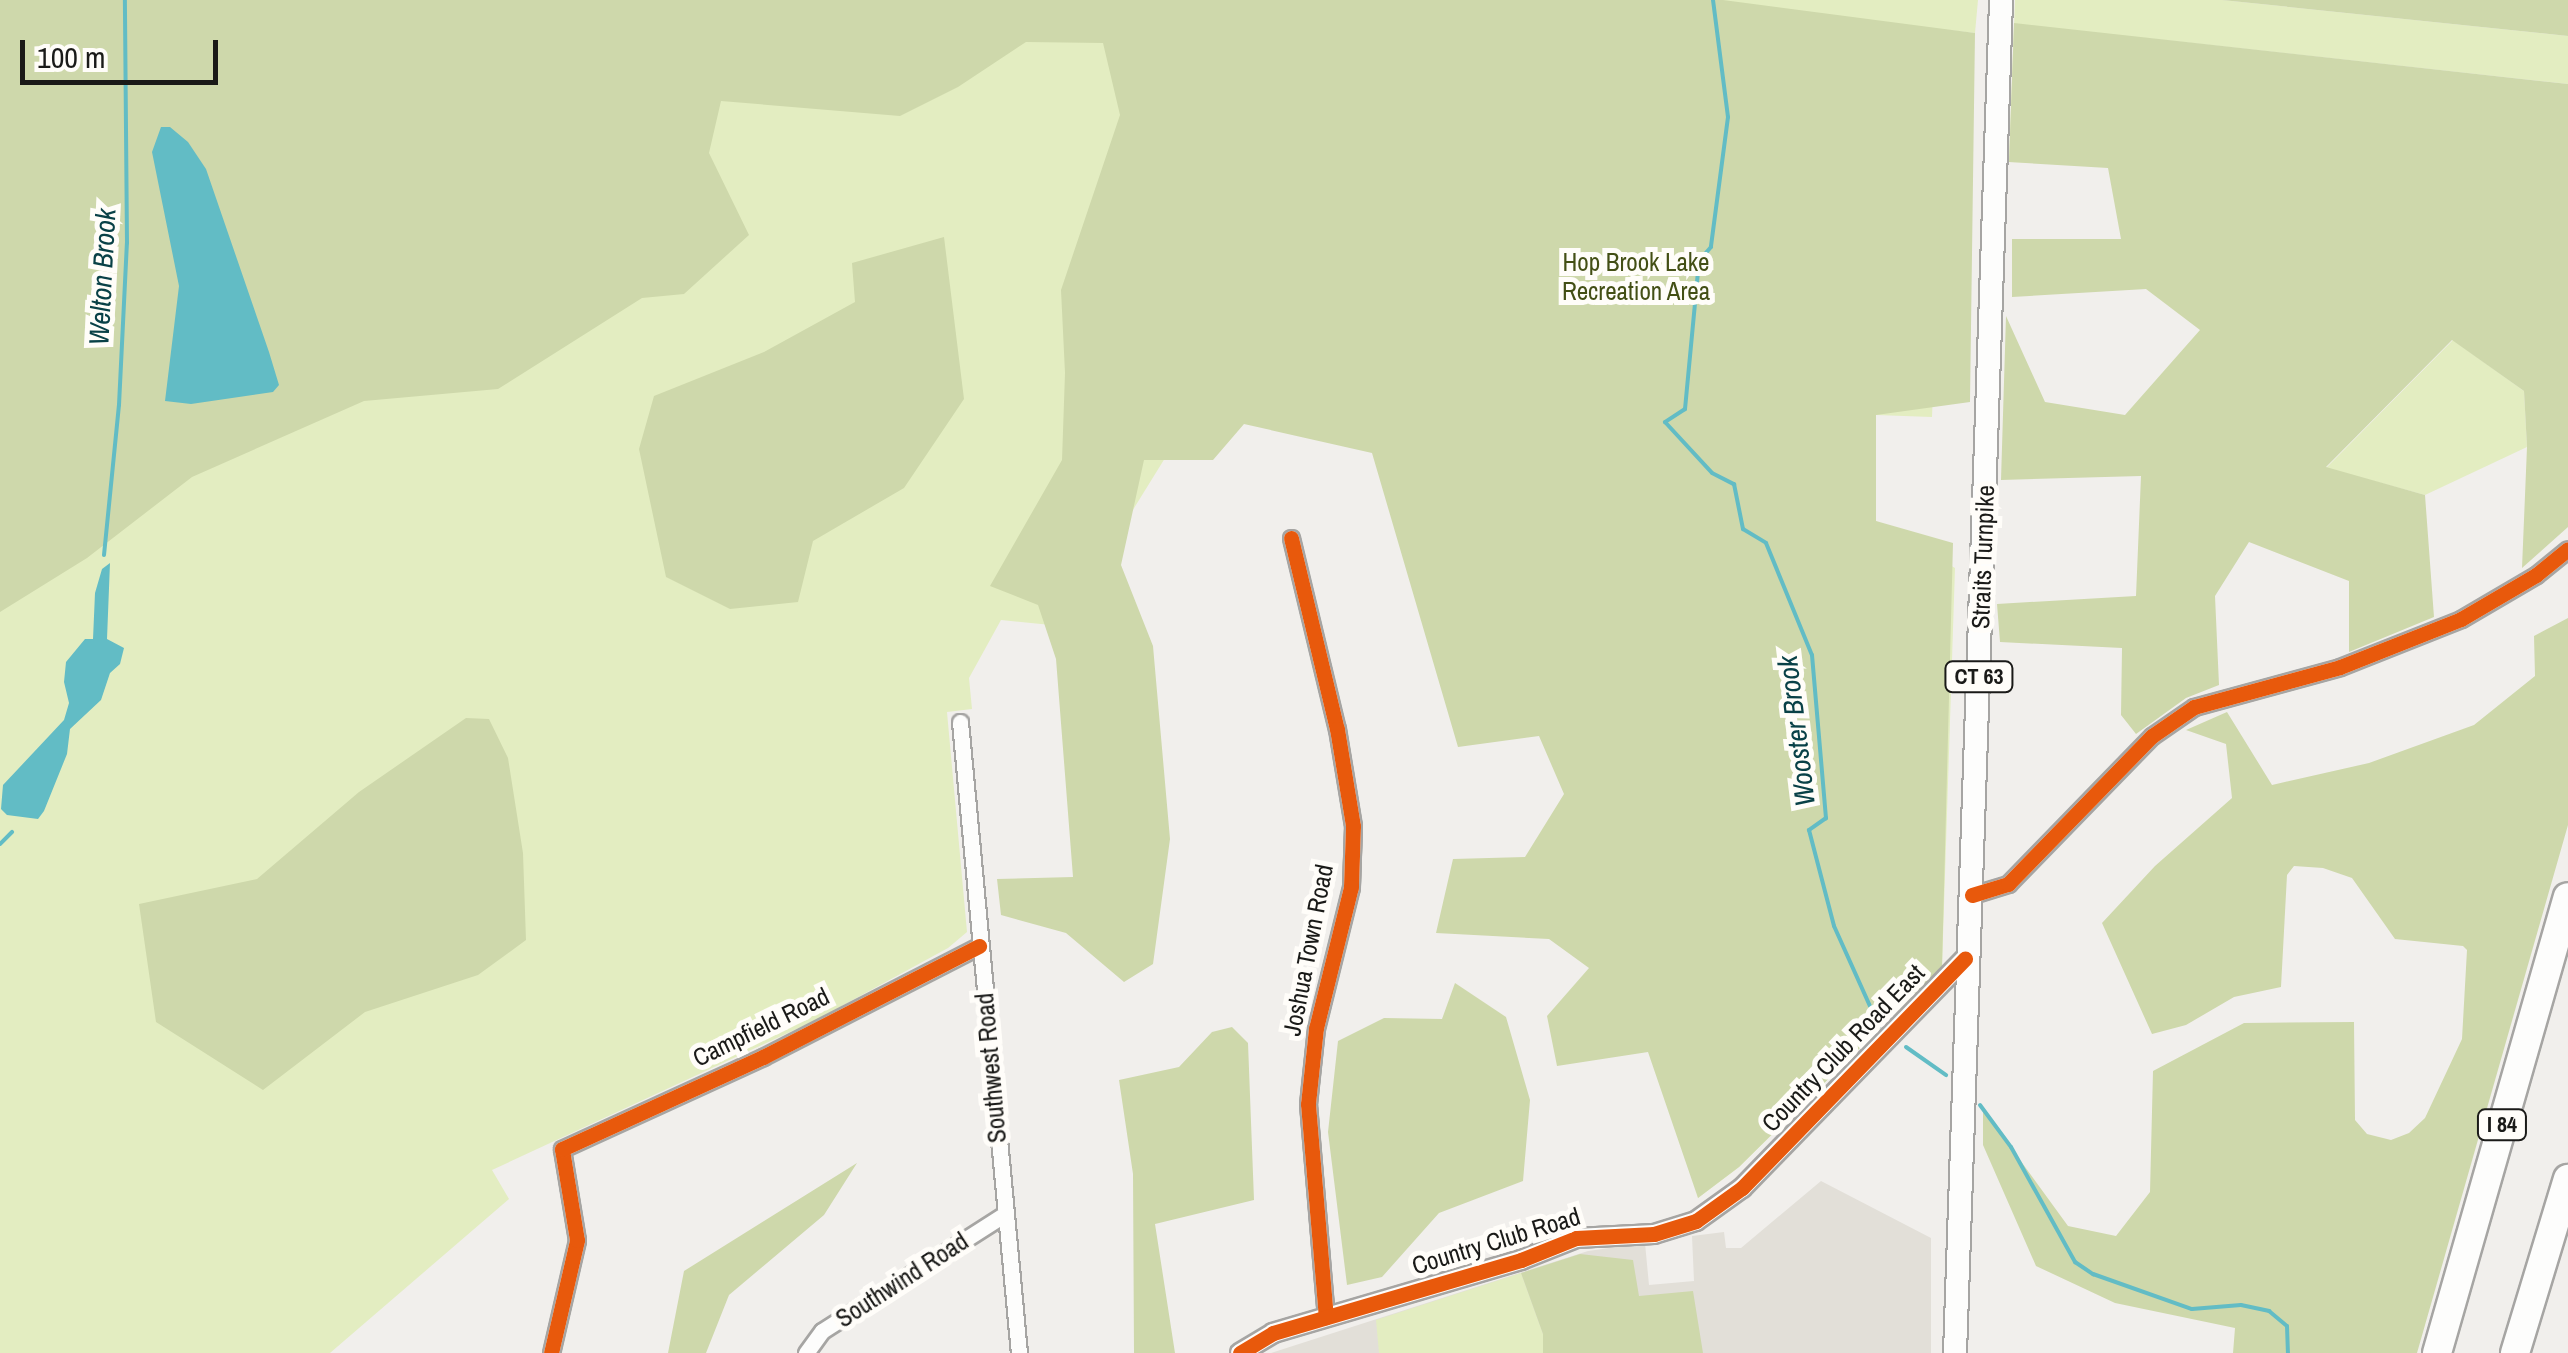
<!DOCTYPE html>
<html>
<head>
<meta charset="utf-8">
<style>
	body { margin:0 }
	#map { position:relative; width:2568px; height:1353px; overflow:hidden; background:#f1efec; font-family:"Archivo Narrow",sans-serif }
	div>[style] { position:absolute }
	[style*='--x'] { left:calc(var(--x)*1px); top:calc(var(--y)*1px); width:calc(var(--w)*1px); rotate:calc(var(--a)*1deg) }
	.built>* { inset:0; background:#e2dfd8 }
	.green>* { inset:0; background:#e3edc1 }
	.forest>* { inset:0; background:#ced8ab }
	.water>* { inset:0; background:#62bcc5 }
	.stream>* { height:4px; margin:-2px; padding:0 2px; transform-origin:2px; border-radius:2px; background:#62bcc5 }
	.roads { filter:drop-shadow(2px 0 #a6a5a3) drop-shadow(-2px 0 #a6a5a3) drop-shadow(0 2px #a6a5a3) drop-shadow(0 -2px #a6a5a3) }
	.minor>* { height:15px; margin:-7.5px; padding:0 7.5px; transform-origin:7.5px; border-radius:7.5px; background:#fdfdfc }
	.tertiary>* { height:18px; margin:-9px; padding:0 9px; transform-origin:9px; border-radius:9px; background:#fdfdfc }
	.primary>* { height:22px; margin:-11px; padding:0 11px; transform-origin:11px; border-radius:11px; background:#fdfdfc }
	.motorway>* { height:28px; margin:-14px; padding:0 14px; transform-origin:14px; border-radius:14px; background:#fdfdfc }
	.cycleway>* { height:15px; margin:-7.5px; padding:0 7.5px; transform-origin:7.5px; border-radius:7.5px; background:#e8590c }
	span { translate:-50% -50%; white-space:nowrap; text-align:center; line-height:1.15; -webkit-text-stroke:10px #fffdf9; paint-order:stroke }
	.shield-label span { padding:2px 8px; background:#fffdf9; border:2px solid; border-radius:8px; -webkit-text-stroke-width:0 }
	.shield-label { font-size:22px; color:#1a1a18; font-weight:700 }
	.park-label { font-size:25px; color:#434f15 }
	.street-label { font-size:25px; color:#1a1a18 }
	.water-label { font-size:28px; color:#094147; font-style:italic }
	.scale { position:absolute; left:20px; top:40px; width:198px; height:45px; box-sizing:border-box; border:5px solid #1a1a18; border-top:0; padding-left:12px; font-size:30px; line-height:35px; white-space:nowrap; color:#1a1a18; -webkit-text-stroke:8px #fffdf9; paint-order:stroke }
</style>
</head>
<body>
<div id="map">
	<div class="built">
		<div style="clip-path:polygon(1821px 1181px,1931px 1238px,1931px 1353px,1271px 1353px,1588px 1251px,1645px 1243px,1649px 1285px,1694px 1281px,1692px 1236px,1724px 1232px,1726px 1248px,1741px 1248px)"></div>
	</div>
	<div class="green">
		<div style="clip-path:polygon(0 0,1978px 0,1975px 33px,1947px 30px,1932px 417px,1876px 415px,1876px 521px,1955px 568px,1942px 967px,1739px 1167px,1698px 1198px,1664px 956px,1602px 865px,1396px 415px,1201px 400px,1061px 626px,1001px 620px,969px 678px,972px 709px,947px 712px,967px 932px,948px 948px,816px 1020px,492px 1170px,509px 1199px,330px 1353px,0 1353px)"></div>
		<div style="clip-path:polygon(2015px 0,2222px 0,2568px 36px,2568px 84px,2145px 38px,2091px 164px,2009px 162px)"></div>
		<div style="clip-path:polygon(2453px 340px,2524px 391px,2527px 447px,2425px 495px,2326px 468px)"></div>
		<div style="clip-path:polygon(1521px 1273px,1543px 1334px,1543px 1353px,1379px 1353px,1376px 1320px)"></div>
	</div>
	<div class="forest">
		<div style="clip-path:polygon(0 0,1723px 0,1975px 33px,1970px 402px,1876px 415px,1876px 521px,1953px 543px,1942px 967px,1739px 1167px,1698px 1198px,1648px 1052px,1557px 1066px,1547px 1016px,1589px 968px,1549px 939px,1436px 933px,1453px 859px,1525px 857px,1564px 794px,1539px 736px,1458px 747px,1372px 453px,1244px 424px,1213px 460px,1144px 460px,1121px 565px,1153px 646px,1170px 839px,1153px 964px,1124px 982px,1066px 933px,1001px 915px,997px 879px,1073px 877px,1056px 659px,1038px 605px,990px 586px,1062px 460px,1065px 373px,1061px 290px,1120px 115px,1103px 43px,1026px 42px,958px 87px,900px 116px,721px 101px,709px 153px,749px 235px,684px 294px,642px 298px,498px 389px,364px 401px,192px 477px,87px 558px,0 612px)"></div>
		<div style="clip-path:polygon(2222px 0,2568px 0,2568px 36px)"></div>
		<div style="clip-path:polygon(2014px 23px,2568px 84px,2568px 527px,2522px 568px,2527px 447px,2524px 391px,2452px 340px,2326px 467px,2425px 495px,2434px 617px,2349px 652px,2349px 581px,2249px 542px,2215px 596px,2219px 685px,2186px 698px,2136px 734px,2121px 715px,2122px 648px,2000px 642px,1997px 604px,2136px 596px,2141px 476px,2001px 480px,2006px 316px,2045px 402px,2125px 415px,2200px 330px,2146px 289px,2012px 297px,2012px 239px,2121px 239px,2108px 168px,2009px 162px)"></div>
		<div style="clip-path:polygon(944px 237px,964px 399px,904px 488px,813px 541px,798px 602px,730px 609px,666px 577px,639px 449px,654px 396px,764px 352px,855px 302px,852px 263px)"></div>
		<div style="clip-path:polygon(2568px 618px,2568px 825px,2417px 1353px,2233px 1353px,2235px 1328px,2115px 1303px,2036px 1266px,1983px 1145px,1983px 1109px,2068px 1226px,2116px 1236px,2150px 1192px,2153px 1071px,2244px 1023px,2354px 1022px,2355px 1120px,2367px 1134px,2391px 1140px,2409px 1133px,2425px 1118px,2462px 1039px,2467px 950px,2463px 946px,2395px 939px,2352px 878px,2323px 868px,2294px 866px,2287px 875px,2281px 987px,2234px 997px,2186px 1025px,2152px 1034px,2102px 923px,2155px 866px,2232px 798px,2226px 744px,2186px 730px,2227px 712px,2272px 785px,2369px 763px,2474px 725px,2535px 676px,2534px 636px)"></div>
		<div style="clip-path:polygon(466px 718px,489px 719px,508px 758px,523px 853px,526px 940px,478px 975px,365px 1012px,263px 1090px,156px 1022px,139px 904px,257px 879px,359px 792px)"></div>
		<div style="clip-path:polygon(1455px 983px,1506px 1017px,1530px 1100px,1523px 1181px,1439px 1213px,1382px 1277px,1347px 1285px,1328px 1132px,1338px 1041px,1384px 1018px,1442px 1019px)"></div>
		<div style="clip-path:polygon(1232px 1027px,1248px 1043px,1254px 1200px,1155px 1224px,1175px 1353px,1134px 1353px,1133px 1174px,1119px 1080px,1179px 1067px,1212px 1032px)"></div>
		<div style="clip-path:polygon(857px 1163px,824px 1215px,729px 1295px,706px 1353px,668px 1353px,684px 1271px)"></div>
		<div style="clip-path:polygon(1580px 1254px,1633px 1260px,1639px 1296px,1693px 1291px,1703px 1353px,1543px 1353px,1543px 1334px,1521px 1273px)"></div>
	</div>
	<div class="water">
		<div style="clip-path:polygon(161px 127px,170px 127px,188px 142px,206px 169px,269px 352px,279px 385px,273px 392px,191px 404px,165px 401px,179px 286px,152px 152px)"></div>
		<div style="clip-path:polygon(110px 563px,107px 639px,124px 648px,120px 664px,110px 673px,101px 700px,70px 729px,67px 754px,44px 811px,38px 819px,7px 815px,1px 809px,3px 785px,64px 720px,69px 703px,64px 682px,66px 662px,85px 639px,93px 639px,95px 593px,102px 569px)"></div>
	</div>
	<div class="stream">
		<div style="--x:1713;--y:0;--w:118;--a:82.7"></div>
		<div style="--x:1728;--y:117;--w:131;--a:97.5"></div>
		<div style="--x:1711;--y:247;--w:18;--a:131"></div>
		<div style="--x:1699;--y:261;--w:149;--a:95.4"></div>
		<div style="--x:1685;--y:409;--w:24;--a:147"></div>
		<div style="--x:1665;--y:422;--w:69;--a:47.3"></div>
		<div style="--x:1712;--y:473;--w:25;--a:27"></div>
		<div style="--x:1734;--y:484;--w:46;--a:78.7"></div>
		<div style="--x:1743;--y:529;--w:27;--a:31"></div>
		<div style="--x:1766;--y:543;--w:121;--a:67.7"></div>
		<div style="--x:1812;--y:655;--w:164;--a:85.1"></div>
		<div style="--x:1826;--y:818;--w:21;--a:145"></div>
		<div style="--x:1809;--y:830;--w:99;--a:75.4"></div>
		<div style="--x:1834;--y:926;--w:110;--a:65.8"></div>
		<div style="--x:104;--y:555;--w:151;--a:-84.3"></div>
		<div style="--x:119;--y:405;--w:162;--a:-87.2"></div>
		<div style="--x:127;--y:243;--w:243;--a:-90.5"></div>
		<div style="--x:0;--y:844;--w:17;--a:-45"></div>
		<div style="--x:1906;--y:1047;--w:49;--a:35"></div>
		<div style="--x:1980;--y:1105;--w:52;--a:53.6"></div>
		<div style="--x:2011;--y:1147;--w:132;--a:60.9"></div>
		<div style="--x:2075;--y:1262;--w:22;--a:34"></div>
		<div style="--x:2093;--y:1274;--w:105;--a:19.5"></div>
		<div style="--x:2192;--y:1309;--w:49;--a:-4.7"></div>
		<div style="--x:2241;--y:1305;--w:29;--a:12"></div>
		<div style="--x:2269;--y:1311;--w:23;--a:40"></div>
		<div style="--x:2287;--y:1326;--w:27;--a:88"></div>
	</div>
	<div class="roads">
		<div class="minor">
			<div style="--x:1291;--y:538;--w:196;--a:76.5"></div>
			<div style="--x:1337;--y:729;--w:98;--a:80.6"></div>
			<div style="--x:1353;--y:826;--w:61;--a:91.9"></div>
			<div style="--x:1351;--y:887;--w:145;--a:103.9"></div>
			<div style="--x:1316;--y:1028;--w:76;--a:96"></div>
			<div style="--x:1308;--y:1104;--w:214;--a:85.2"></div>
			<div style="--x:960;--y:722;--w:634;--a:84.66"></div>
			<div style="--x:1972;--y:895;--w:38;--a:-17"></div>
			<div style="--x:2008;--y:884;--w:206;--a:-45.8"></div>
			<div style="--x:2152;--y:736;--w:51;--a:-34.6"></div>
			<div style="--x:2194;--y:707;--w:151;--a:-15.3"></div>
			<div style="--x:2340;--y:667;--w:130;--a:-21.6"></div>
			<div style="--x:2461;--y:619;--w:87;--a:-30.4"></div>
			<div style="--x:2536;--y:575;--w:41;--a:-39.1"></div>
			<div style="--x:551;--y:1353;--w:116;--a:-77"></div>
			<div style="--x:577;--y:1240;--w:92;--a:-99.4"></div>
			<div style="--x:562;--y:1149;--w:221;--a:-24.6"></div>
			<div style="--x:763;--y:1057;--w:243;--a:-27.2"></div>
			<div style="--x:806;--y:1353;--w:27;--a:-54"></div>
			<div style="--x:822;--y:1331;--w:217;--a:-32.6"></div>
		</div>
		<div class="tertiary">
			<div style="--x:1240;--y:1353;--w:39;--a:-31"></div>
			<div style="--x:1273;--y:1333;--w:259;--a:-16.4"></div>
			<div style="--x:1521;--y:1260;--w:59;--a:-21.8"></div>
			<div style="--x:1576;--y:1238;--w:78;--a:-2.9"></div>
			<div style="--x:1654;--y:1234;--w:44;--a:-17.2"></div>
			<div style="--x:1696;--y:1221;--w:57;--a:-35.7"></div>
			<div style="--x:1742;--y:1188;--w:320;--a:-45.8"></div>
		</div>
		<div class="primary">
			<div style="--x:1955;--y:1353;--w:1354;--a:-88.05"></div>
		</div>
		<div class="motorway">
			<div style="--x:2437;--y:1353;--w:474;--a:-74"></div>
			<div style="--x:2515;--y:1353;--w:182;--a:-73.1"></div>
		</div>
	</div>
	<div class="cycleway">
		<div style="--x:1291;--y:538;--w:196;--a:76.5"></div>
		<div style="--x:1337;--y:729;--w:98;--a:80.6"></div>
		<div style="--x:1353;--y:826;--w:61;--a:91.9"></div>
		<div style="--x:1351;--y:887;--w:145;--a:103.9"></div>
		<div style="--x:1316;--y:1028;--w:76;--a:96"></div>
		<div style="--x:1308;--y:1104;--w:214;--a:85.2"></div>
		<div style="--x:1972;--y:895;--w:38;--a:-17"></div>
		<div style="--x:2008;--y:884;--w:206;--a:-45.8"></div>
		<div style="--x:2152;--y:736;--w:51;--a:-34.6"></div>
		<div style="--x:2194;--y:707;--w:151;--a:-15.3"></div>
		<div style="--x:2340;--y:667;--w:130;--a:-21.6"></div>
		<div style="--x:2461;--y:619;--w:87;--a:-30.4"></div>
		<div style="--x:2536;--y:575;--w:41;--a:-39.1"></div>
		<div style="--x:551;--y:1353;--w:116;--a:-77"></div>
		<div style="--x:577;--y:1240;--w:92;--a:-99.4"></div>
		<div style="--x:562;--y:1149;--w:221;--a:-24.6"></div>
		<div style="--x:763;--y:1057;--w:243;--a:-27.2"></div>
		<div style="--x:1240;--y:1353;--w:39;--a:-31"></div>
		<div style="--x:1273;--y:1333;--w:259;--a:-16.4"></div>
		<div style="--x:1521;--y:1260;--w:59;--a:-21.8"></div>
		<div style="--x:1576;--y:1238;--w:78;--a:-2.9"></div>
		<div style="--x:1654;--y:1234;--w:44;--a:-17.2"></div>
		<div style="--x:1696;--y:1221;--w:57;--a:-35.7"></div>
		<div style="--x:1742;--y:1188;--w:320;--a:-45.8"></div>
	</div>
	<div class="shield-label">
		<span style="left:1979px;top:677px">CT 63</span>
		<span style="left:2502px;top:1125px">I 84</span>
	</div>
	<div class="park-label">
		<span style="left:1636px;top:277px">Hop Brook Lake<br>Recreation Area</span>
	</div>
	<div class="street-label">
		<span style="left:1983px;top:557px;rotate:-88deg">Straits Turnpike</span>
		<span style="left:1308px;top:950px;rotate:-79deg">Joshua Town Road</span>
		<span style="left:761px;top:1027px;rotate:-26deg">Campfield Road</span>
		<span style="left:1843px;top:1048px;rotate:-46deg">Country Club Road East</span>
		<span style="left:991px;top:1068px;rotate:-95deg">Southwest Road</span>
		<span style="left:1496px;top:1241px;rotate:-17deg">Country Club Road</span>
		<span style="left:902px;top:1280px;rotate:-33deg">Southwind Road</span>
	</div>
	<div class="water-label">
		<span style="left:102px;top:277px;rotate:-87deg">Welton Brook</span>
		<span style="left:1796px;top:731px;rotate:-97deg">Wooster Brook</span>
	</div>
	<div class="scale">100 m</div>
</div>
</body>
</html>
